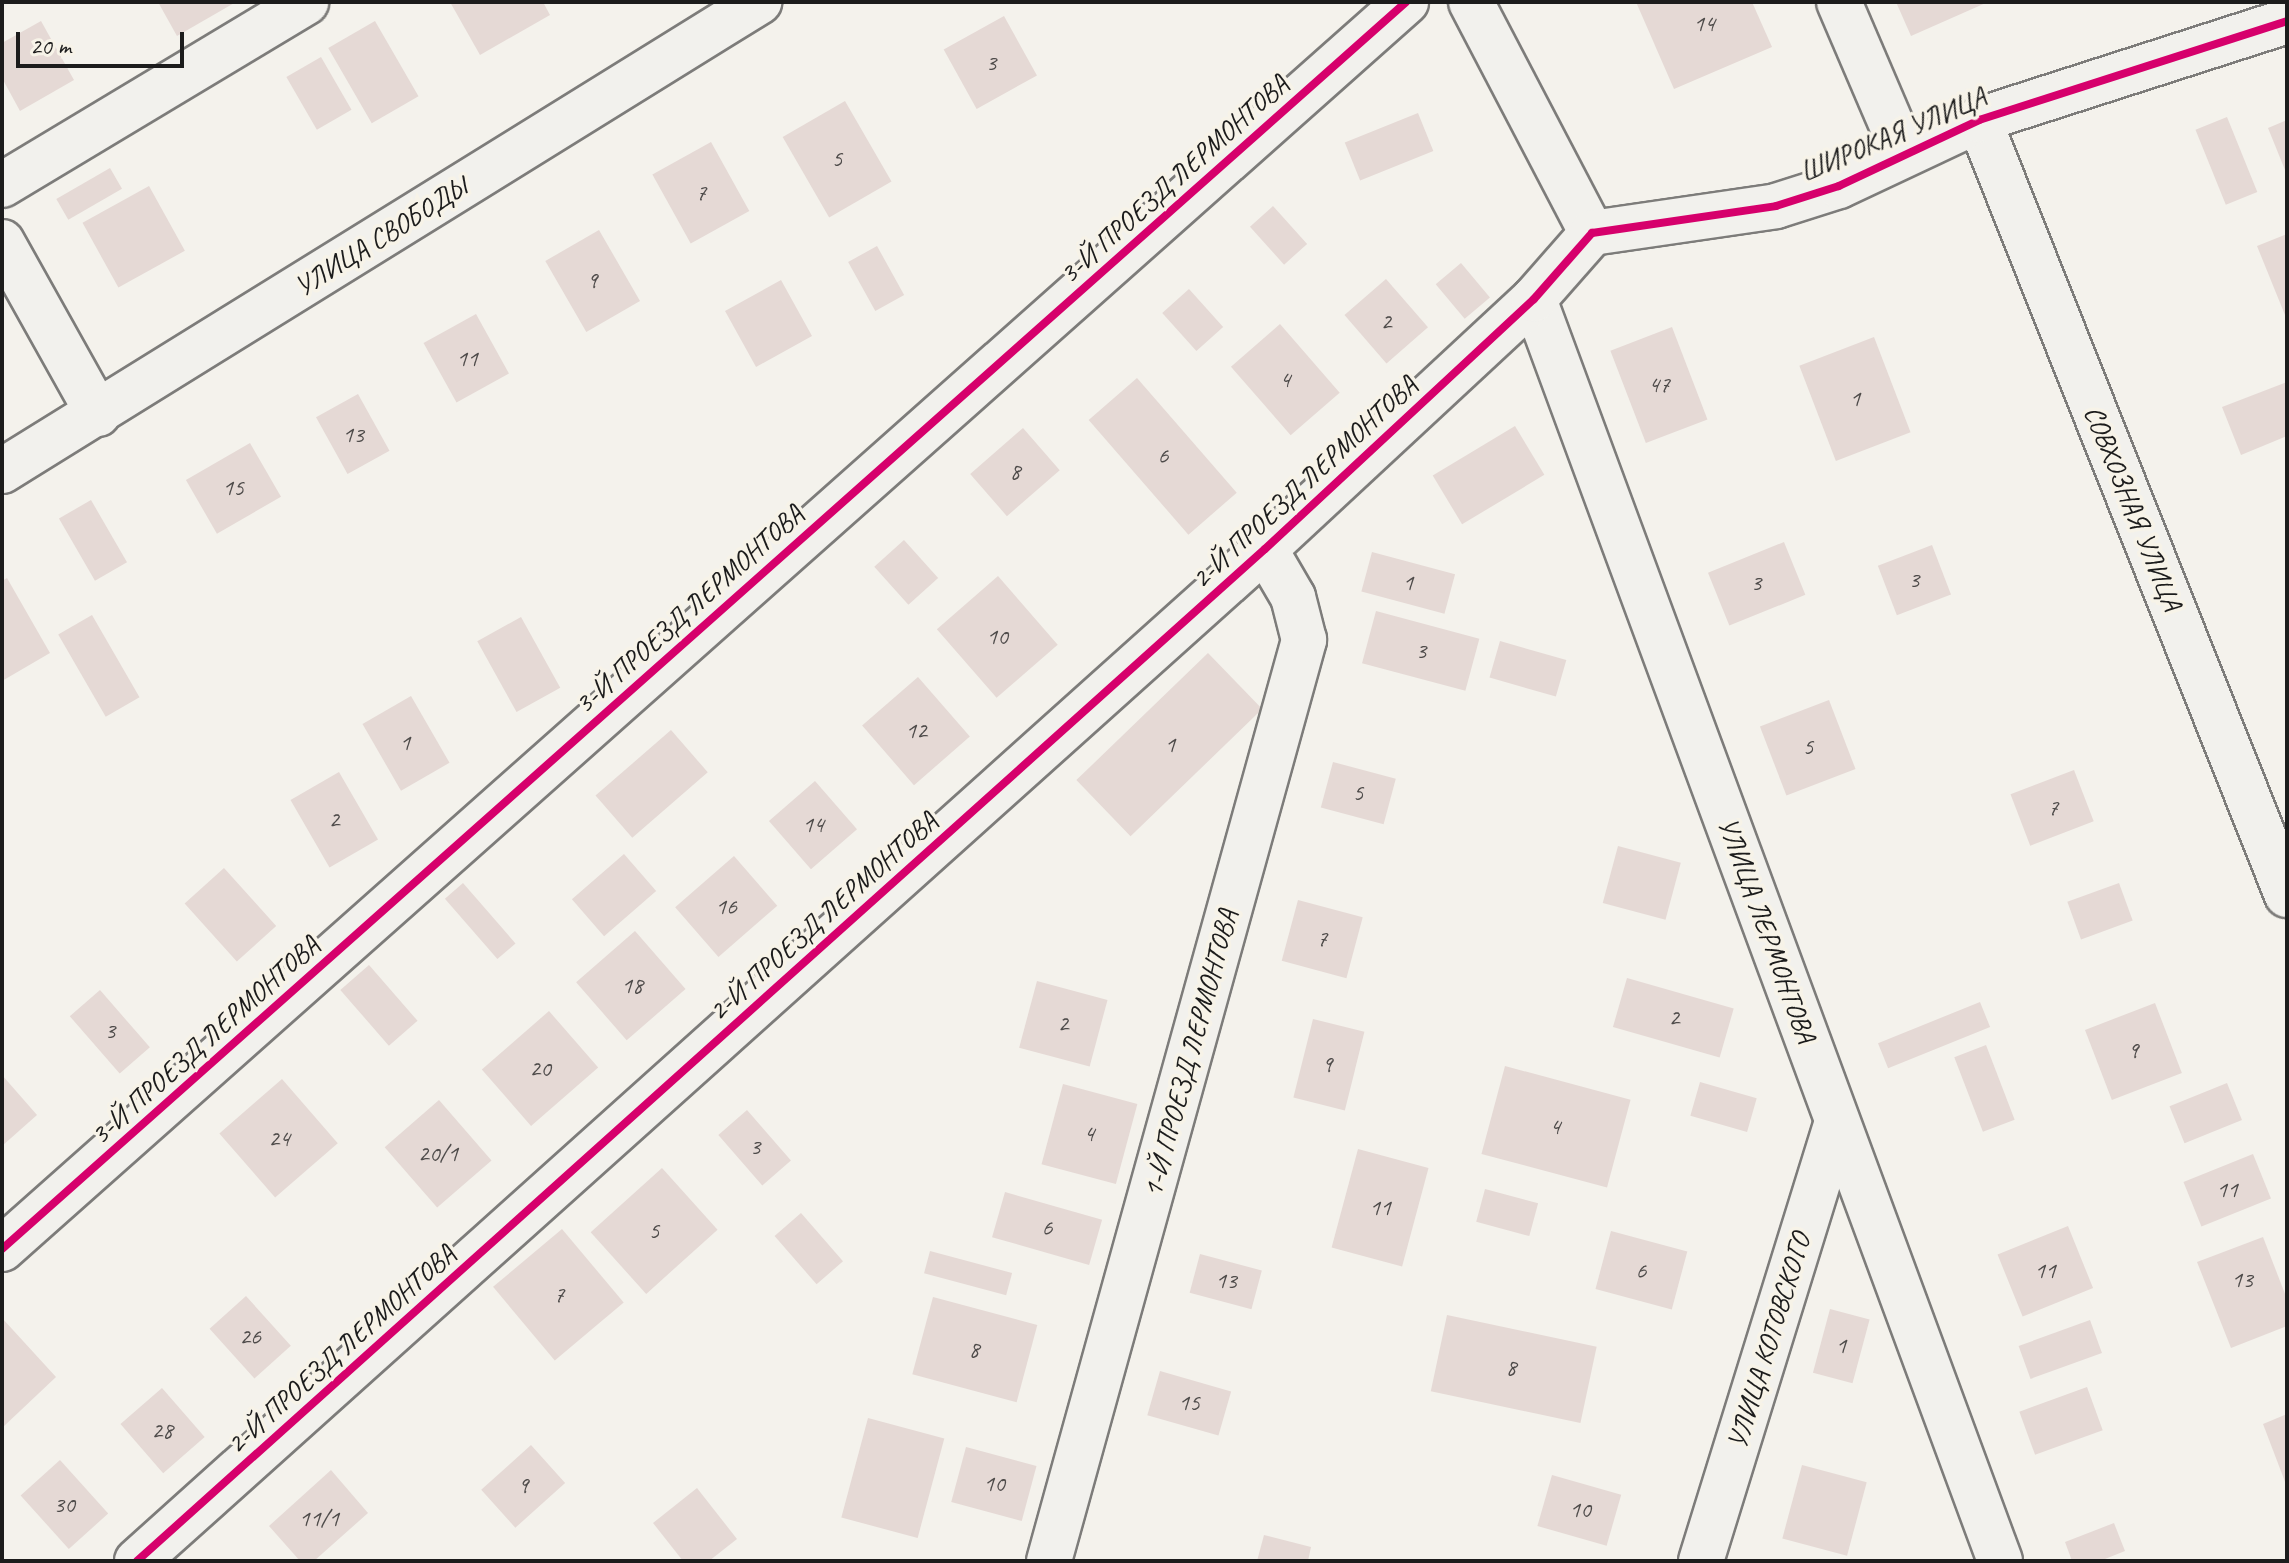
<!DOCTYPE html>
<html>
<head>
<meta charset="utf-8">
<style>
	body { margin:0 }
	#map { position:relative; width:2289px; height:1563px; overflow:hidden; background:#f4f2ec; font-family:Caveat,sans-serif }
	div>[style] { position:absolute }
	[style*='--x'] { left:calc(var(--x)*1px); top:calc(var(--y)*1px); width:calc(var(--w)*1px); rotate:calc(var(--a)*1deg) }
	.building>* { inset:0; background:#e5d9d5; transform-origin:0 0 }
	.roads { filter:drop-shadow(2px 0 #7d7c7a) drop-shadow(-2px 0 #7d7c7a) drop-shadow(0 2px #7d7c7a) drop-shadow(0 -2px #7d7c7a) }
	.minor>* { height:44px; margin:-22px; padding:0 22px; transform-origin:22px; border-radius:22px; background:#f2f1ed }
	.cycleway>* { height:8px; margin:-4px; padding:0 4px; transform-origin:4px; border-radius:4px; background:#d6006c }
	span { translate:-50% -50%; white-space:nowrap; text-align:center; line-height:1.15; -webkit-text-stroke:7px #f7f3e8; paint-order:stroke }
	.number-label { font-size:24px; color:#4e4b4a }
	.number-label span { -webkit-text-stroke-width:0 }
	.street-label { font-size:28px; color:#1c1c1c }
	.frame { position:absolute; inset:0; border:4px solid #1c1c1c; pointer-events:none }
	.scale { position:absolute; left:16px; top:32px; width:168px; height:36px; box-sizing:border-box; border:4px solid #1c1c1c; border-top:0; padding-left:10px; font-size:24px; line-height:28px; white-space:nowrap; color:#1c1c1c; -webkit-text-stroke:6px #f7f3e8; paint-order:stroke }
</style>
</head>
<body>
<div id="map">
	<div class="building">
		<div style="clip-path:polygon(158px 2px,236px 2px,177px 36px)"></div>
		<div style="clip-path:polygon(450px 2px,543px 2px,550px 15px,480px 55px)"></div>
		<div style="clip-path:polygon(1636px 2px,1752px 2px,1772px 47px,1674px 89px)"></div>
		<div style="clip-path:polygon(1896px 2px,1988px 2px,1911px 36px)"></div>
		<div style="left:1004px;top:16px;width:68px;height:69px;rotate:61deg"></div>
		<div style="clip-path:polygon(41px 21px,74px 80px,20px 111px,2px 78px,2px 43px)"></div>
		<div style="left:375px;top:21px;width:87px;height:54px;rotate:60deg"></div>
		<div style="left:321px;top:57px;width:61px;height:40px;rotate:60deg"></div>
		<div style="left:845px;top:101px;width:93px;height:72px;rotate:60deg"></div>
		<div style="left:1418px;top:113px;width:41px;height:79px;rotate:68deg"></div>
		<div style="left:2227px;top:117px;width:81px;height:34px;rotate:68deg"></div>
		<div style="clip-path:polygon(2287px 120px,2287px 169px,2285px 170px,2268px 128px)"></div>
		<div style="left:711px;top:142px;width:79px;height:67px;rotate:61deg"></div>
		<div style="left:110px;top:168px;width:24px;height:62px;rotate:60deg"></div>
		<div style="left:149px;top:186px;width:74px;height:76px;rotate:61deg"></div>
		<div style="left:1273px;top:206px;width:51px;height:31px;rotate:48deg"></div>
		<div style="left:599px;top:230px;width:82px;height:62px;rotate:60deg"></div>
		<div style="clip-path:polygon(2287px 234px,2287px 320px,2257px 246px)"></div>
		<div style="left:877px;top:246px;width:56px;height:33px;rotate:61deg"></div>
		<div style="left:1461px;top:263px;width:45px;height:33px;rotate:50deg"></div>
		<div style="left:1386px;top:279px;width:64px;height:55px;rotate:49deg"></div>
		<div style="left:781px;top:280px;width:64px;height:64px;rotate:61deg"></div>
		<div style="left:1189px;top:289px;width:51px;height:36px;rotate:48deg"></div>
		<div style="left:476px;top:314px;width:68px;height:60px;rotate:61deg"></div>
		<div style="left:1280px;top:324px;width:91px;height:65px;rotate:49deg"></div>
		<div style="left:1672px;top:327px;width:99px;height:66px;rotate:69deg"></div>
		<div style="left:1874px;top:337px;width:102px;height:80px;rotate:69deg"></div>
		<div style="left:1137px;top:378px;width:152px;height:64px;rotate:49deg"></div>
		<div style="clip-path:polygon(2287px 382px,2287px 436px,2241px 455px,2222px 407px)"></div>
		<div style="left:358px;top:394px;width:65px;height:48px;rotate:61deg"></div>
		<div style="left:1515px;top:426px;width:57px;height:96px;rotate:59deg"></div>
		<div style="left:1023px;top:428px;width:56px;height:70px;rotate:49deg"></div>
		<div style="left:250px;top:443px;width:62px;height:74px;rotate:60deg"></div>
		<div style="left:91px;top:500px;width:72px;height:37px;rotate:60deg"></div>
		<div style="left:904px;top:540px;width:51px;height:40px;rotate:48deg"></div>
		<div style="left:1784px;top:542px;width:57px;height:82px;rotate:68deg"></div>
		<div style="left:1932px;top:545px;width:53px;height:58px;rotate:69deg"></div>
		<div style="left:1372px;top:552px;width:86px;height:41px;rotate:15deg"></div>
		<div style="left:998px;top:576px;width:91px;height:81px;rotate:49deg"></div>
		<div style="clip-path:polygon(7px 578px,50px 653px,2px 681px,2px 581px)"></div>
		<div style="left:1376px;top:611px;width:107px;height:54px;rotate:15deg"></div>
		<div style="left:92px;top:615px;width:95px;height:39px;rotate:60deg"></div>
		<div style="left:521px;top:617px;width:81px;height:50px;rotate:61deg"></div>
		<div style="left:1500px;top:641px;width:69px;height:38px;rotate:16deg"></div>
		<div style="left:1208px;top:653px;width:78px;height:183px;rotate:46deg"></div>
		<div style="left:918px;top:677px;width:79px;height:74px;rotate:49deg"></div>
		<div style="left:411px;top:696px;width:77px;height:56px;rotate:60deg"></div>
		<div style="left:1829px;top:700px;width:74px;height:74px;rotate:69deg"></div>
		<div style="left:671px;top:730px;width:56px;height:100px;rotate:49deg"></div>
		<div style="left:1333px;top:762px;width:65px;height:47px;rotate:15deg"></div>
		<div style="left:2074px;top:770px;width:55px;height:68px;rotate:69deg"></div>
		<div style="left:339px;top:772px;width:78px;height:56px;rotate:60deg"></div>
		<div style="left:815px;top:781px;width:64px;height:61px;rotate:49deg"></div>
		<div style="left:1618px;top:846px;width:65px;height:59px;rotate:15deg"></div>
		<div style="left:624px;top:854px;width:49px;height:69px;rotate:49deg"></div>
		<div style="left:734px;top:856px;width:66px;height:78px;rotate:49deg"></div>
		<div style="left:224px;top:868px;width:78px;height:53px;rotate:48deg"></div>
		<div style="left:463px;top:883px;width:80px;height:24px;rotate:49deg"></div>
		<div style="left:2119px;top:883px;width:40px;height:55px;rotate:70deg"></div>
		<div style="left:1298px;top:900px;width:67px;height:63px;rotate:15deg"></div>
		<div style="left:635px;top:931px;width:77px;height:78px;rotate:49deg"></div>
		<div style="left:369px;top:965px;width:74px;height:38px;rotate:49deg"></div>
		<div style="left:1627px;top:978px;width:111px;height:51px;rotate:16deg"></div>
		<div style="left:1037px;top:981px;width:73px;height:69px;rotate:15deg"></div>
		<div style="left:100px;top:990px;width:76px;height:40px;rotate:49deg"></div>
		<div style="left:1980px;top:1002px;width:27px;height:110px;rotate:68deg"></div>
		<div style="left:2155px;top:1003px;width:75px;height:75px;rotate:69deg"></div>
		<div style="left:549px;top:1011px;width:75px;height:89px;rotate:49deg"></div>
		<div style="left:1313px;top:1019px;width:53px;height:81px;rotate:14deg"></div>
		<div style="left:1986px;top:1045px;width:80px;height:34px;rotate:69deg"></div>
		<div style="left:1505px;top:1066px;width:130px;height:91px;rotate:15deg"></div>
		<div style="clip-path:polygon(2px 1075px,37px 1115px,2px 1146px)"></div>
		<div style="left:282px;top:1079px;width:85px;height:83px;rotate:49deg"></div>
		<div style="left:1700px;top:1082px;width:59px;height:35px;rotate:16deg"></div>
		<div style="left:2227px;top:1083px;width:40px;height:62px;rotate:68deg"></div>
		<div style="left:1063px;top:1084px;width:77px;height:83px;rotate:15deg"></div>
		<div style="left:439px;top:1100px;width:80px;height:72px;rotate:49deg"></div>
		<div style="left:747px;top:1110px;width:67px;height:38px;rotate:49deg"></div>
		<div style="left:1358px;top:1149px;width:73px;height:102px;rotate:15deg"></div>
		<div style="left:2253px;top:1154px;width:48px;height:75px;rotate:68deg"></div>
		<div style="left:662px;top:1168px;width:83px;height:96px;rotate:48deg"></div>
		<div style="left:1485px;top:1189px;width:55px;height:34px;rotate:15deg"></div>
		<div style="left:1005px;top:1192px;width:101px;height:47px;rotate:16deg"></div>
		<div style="left:801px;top:1213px;width:64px;height:35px;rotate:49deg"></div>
		<div style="left:2068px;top:1226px;width:67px;height:76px;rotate:68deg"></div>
		<div style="left:562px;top:1229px;width:96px;height:90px;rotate:50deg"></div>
		<div style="left:1611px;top:1231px;width:79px;height:60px;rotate:15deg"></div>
		<div style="clip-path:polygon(2263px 1237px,2287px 1299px,2287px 1326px,2231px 1348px,2197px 1262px)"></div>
		<div style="left:930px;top:1251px;width:85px;height:23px;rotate:15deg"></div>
		<div style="left:1200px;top:1254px;width:64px;height:40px;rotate:15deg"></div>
		<div style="left:246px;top:1296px;width:67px;height:49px;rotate:48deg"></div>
		<div style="left:933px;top:1297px;width:108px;height:80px;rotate:15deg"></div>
		<div style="left:1830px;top:1309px;width:41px;height:66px;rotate:15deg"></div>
		<div style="left:1447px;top:1315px;width:153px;height:78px;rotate:12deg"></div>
		<div style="clip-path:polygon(2px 1318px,56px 1377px,2px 1428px)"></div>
		<div style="left:2090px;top:1320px;width:35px;height:76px;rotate:70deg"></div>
		<div style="left:1160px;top:1371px;width:74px;height:46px;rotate:16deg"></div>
		<div style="left:2087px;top:1387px;width:46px;height:72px;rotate:70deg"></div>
		<div style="left:162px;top:1388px;width:65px;height:55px;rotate:49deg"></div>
		<div style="clip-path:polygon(2287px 1414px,2287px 1487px,2263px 1424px)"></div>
		<div style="left:868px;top:1418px;width:79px;height:103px;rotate:15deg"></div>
		<div style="left:531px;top:1445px;width:51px;height:67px;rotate:48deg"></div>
		<div style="left:966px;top:1447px;width:73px;height:57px;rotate:15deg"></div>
		<div style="left:60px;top:1460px;width:72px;height:53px;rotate:48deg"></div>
		<div style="left:1802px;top:1465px;width:67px;height:76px;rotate:15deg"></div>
		<div style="clip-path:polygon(331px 1470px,368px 1513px,314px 1561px,300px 1561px,269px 1526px)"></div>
		<div style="left:1552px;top:1475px;width:72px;height:53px;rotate:16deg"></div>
		<div style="clip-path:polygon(697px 1488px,737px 1539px,709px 1561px,683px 1561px,653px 1523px)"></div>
		<div style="clip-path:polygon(2114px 1523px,2125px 1551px,2100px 1561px,2072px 1561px,2065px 1542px)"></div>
		<div style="clip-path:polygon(1264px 1535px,1311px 1547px,1308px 1561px,1257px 1561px)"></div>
	</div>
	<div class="roads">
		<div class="minor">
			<div style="--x:1471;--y:2;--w:261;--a:62.4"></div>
			<div style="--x:1839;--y:2;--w:165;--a:66.8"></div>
			<div style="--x:1979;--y:120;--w:834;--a:68.33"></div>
			<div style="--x:2;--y:185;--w:355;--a:-31"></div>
			<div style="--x:2;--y:242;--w:197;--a:60.8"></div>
			<div style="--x:1534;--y:299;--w:1345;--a:69.73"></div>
			<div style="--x:2;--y:471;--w:891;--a:-31.78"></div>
			<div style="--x:2;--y:1249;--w:1878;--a:-41.61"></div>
			<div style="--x:137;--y:1561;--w:1515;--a:-41.9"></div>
			<div style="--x:1265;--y:549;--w:367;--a:-42.9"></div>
			<div style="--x:1534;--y:299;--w:88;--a:-48.7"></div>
			<div style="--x:1592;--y:233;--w:186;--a:-8.3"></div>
			<div style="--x:1776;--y:206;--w:66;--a:-17.6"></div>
			<div style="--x:1839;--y:186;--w:155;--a:-25.2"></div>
			<div style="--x:1979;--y:120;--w:324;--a:-17.8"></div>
			<div style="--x:1049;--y:1561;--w:956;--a:-74.52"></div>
			<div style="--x:1304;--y:640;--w:44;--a:-104.3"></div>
			<div style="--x:1293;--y:597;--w:56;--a:-120.3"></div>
			<div style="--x:1701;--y:1561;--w:460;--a:-72.8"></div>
		</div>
	</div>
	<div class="cycleway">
		<div style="--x:2;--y:1249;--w:1878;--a:-41.61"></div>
		<div style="--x:137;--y:1561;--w:1515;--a:-41.9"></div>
		<div style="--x:1265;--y:549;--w:367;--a:-42.9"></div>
		<div style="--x:1534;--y:299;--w:88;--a:-48.7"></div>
		<div style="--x:1592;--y:233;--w:186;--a:-8.3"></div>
		<div style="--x:1776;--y:206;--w:66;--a:-17.6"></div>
		<div style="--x:1839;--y:186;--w:155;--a:-25.2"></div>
		<div style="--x:1979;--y:120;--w:324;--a:-17.8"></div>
	</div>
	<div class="number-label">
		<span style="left:1704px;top:24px">14</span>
		<span style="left:991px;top:63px">3</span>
		<span style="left:837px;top:159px">5</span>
		<span style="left:701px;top:193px">7</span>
		<span style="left:592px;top:281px">9</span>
		<span style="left:1386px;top:322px">2</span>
		<span style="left:467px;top:359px">11</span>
		<span style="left:1285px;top:380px">4</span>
		<span style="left:1659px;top:385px">47</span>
		<span style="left:1855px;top:399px">1</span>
		<span style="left:353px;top:435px">13</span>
		<span style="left:1163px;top:456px">6</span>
		<span style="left:1015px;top:472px">8</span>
		<span style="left:233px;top:488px">15</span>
		<span style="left:1914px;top:580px">3</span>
		<span style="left:1408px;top:583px">1</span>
		<span style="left:1756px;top:583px">3</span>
		<span style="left:997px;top:637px">10</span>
		<span style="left:1421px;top:651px">3</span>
		<span style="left:916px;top:731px">12</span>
		<span style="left:405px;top:743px">1</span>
		<span style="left:1170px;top:745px">1</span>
		<span style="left:1808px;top:747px">5</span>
		<span style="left:1358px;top:793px">5</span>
		<span style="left:2053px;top:808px">7</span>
		<span style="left:334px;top:820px">2</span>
		<span style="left:813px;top:825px">14</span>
		<span style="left:726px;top:907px">16</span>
		<span style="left:1322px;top:939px">7</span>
		<span style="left:632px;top:986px">18</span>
		<span style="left:1674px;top:1018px">2</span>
		<span style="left:1063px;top:1024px">2</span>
		<span style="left:110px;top:1031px">3</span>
		<span style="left:2133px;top:1051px">9</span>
		<span style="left:1327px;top:1065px">9</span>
		<span style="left:540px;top:1069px">20</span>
		<span style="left:1555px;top:1127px">4</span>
		<span style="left:1089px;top:1134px">4</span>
		<span style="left:279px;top:1139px">24</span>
		<span style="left:755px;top:1147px">3</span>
		<span style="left:438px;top:1154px">20/1</span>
		<span style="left:2227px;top:1190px">11</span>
		<span style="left:1380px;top:1208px">11</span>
		<span style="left:1047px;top:1228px">6</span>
		<span style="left:654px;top:1231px">5</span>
		<span style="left:1641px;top:1271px">6</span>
		<span style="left:2045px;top:1271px">11</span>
		<span style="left:2242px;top:1280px">13</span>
		<span style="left:1226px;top:1281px">13</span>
		<span style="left:559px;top:1295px">7</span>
		<span style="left:250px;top:1337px">26</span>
		<span style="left:1841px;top:1346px">1</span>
		<span style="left:974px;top:1350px">8</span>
		<span style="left:1511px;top:1368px">8</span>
		<span style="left:1189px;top:1403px">15</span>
		<span style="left:162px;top:1431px">28</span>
		<span style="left:994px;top:1484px">10</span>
		<span style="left:523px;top:1486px">9</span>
		<span style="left:64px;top:1505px">30</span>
		<span style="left:1580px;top:1510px">10</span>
		<span style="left:319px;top:1519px">11/1</span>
	</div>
	<div class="street-label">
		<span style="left:1893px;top:135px;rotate:-23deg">ШИРОКАЯ УЛИЦА</span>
		<span style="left:1174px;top:179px;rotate:-42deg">3-Й ПРОЕЗД ЛЕРМОНТОВА</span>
		<span style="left:381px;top:237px;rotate:-32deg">УЛИЦА СВОБОДЫ</span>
		<span style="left:1304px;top:482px;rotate:-43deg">2-Й ПРОЕЗД ЛЕРМОНТОВА</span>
		<span style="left:2133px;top:508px;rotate:68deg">СОВХОЗНАЯ УЛИЦА</span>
		<span style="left:689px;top:609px;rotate:-42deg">3-Й ПРОЕЗД ЛЕРМОНТОВА</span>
		<span style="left:823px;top:916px;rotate:-42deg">2-Й ПРОЕЗД ЛЕРМОНТОВА</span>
		<span style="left:1767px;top:930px;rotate:70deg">УЛИЦА ЛЕРМОНТОВА</span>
		<span style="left:205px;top:1040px;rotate:-42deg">3-Й ПРОЕЗД ЛЕРМОНТОВА</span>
		<span style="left:1190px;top:1053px;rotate:-75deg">1-Й ПРОЕЗД ЛЕРМОНТОВА</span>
		<span style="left:1769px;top:1341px;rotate:-73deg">УЛИЦА КОТОВСКОГО</span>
		<span style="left:341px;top:1349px;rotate:-42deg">2-Й ПРОЕЗД ЛЕРМОНТОВА</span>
	</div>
	<div class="frame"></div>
	<div class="scale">20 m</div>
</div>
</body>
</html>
